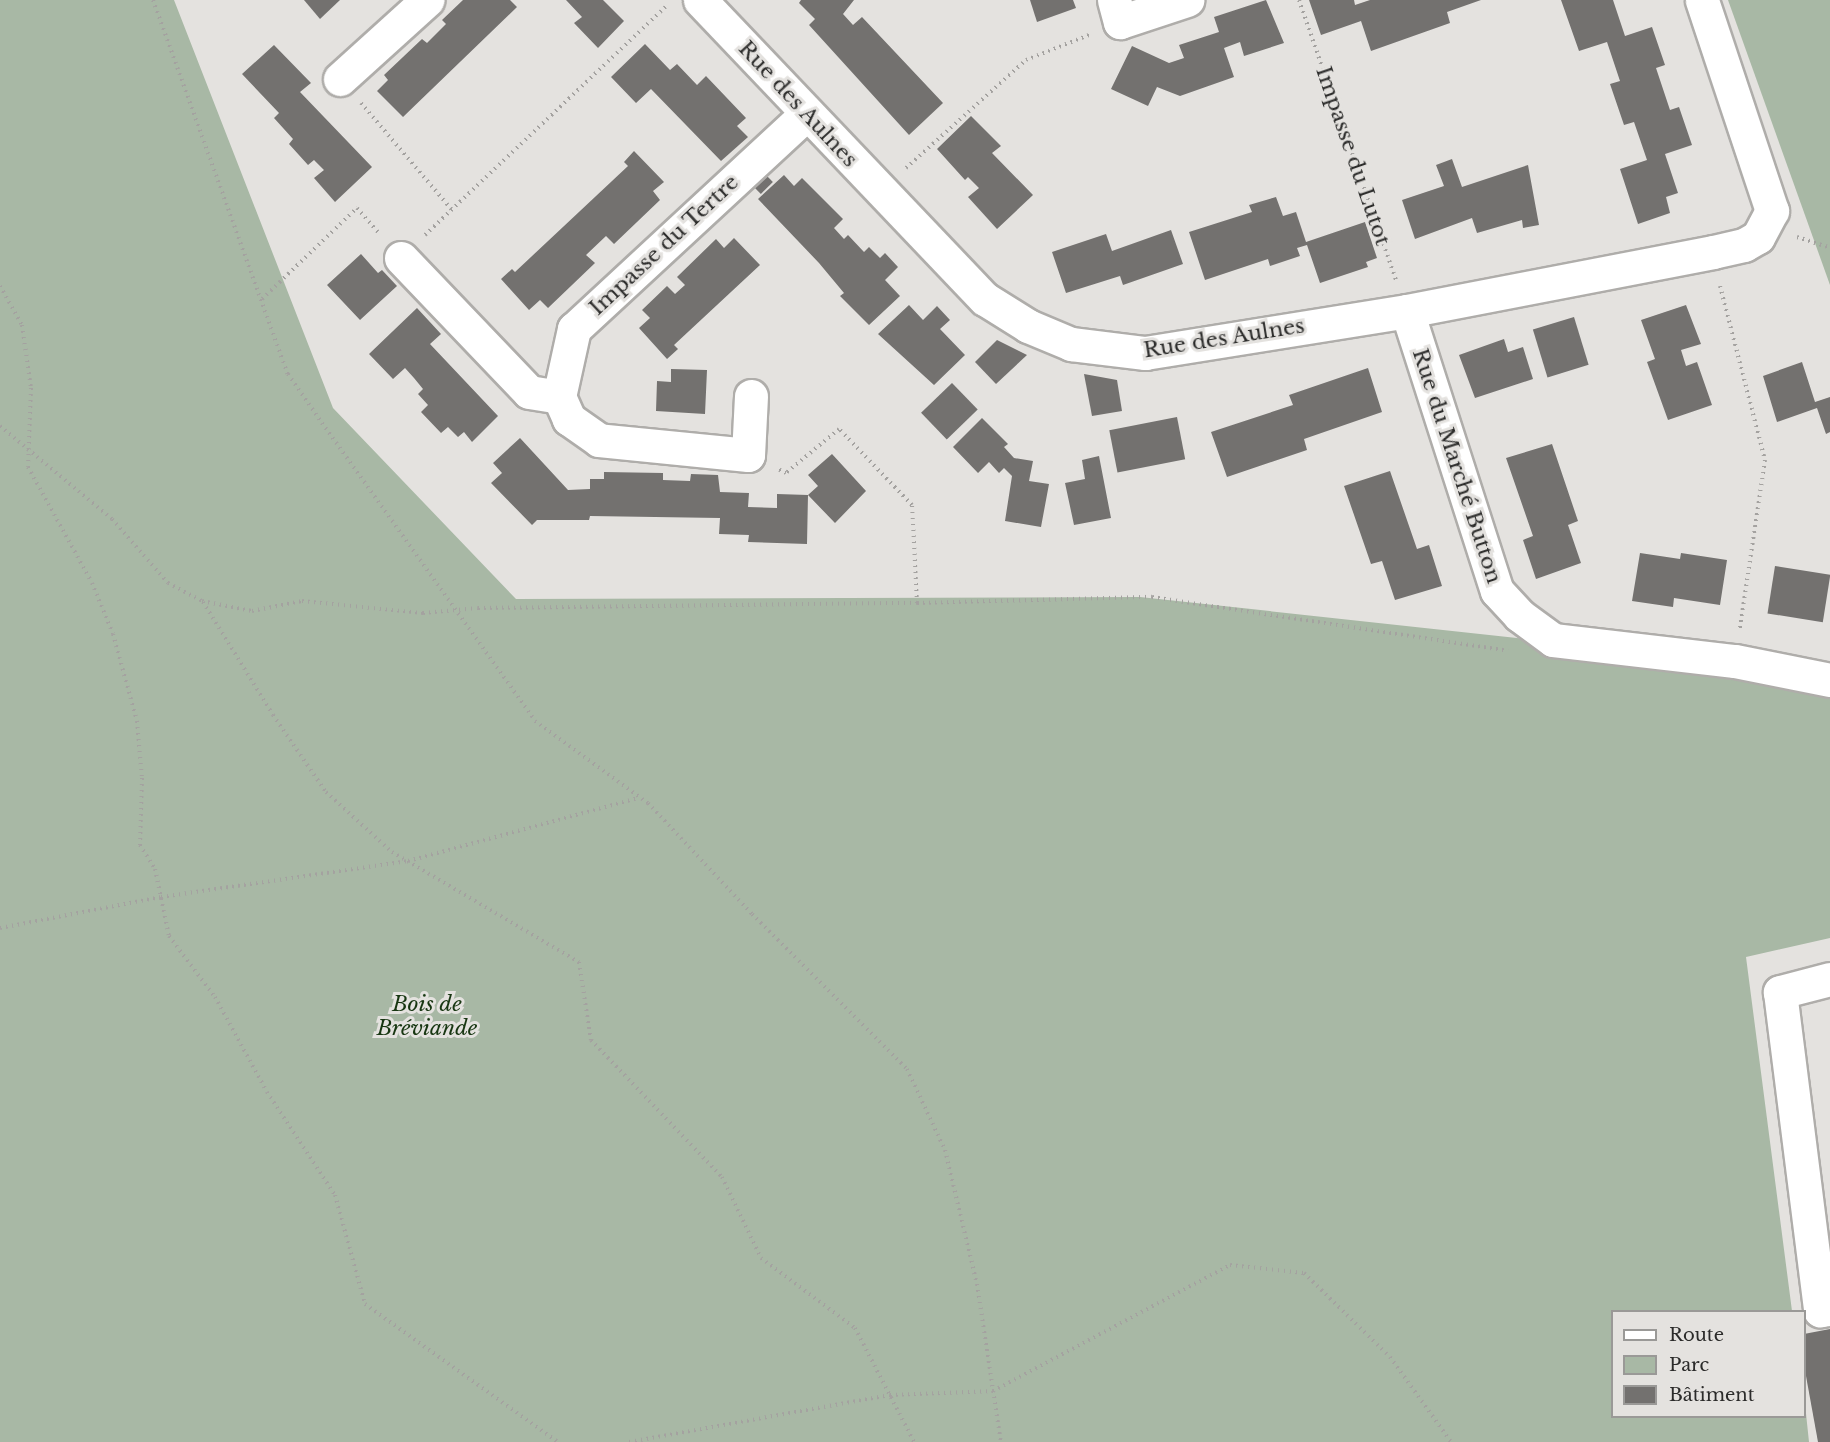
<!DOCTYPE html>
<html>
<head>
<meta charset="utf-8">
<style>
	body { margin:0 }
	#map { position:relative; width:1830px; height:1442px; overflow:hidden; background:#e4e2df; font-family:"Libre Baskerville",serif }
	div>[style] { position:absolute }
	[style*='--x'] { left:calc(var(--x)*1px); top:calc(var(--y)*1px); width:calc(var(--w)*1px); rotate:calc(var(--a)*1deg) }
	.green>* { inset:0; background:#a8b8a5 }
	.building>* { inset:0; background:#73716f; transform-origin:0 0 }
	.path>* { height:4px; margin-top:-2px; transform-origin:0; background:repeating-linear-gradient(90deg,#a4a2a0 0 1.5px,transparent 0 6px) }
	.roads { filter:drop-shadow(2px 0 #afadaa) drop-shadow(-2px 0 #afadaa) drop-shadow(0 2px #afadaa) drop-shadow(0 -2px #afadaa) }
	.minor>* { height:33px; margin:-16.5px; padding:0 16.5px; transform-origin:16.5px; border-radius:16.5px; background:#fff }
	span { translate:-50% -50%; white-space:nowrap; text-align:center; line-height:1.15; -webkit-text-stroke:6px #e4e2df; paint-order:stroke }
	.street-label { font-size:21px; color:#2b2b2a }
	.park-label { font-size:21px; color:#173611; font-style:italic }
	.legend { position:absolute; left:1611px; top:1310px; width:195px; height:108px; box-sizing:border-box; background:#e4e2df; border:2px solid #9a9997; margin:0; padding:8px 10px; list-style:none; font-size:18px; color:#2b2b2a }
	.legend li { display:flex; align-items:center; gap:12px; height:30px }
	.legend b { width:30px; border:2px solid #9a9997 }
</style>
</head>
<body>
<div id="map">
	<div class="green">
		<div style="clip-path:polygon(0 0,174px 0,333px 408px,516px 599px,1140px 597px,1830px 672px,1830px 938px,1746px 957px,1792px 1311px,1612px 1312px,1612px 1416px,1804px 1416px,1805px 1404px,1809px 1442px,0 1442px)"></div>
		<div style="clip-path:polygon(1728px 0,1830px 0,1830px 285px)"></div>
	</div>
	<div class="building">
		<div style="clip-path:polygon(304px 0,340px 0,320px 19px)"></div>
		<div style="clip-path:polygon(463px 0,510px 0,517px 7px,403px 117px,377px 91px,388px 80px,384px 75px,422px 39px,427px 43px,446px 24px,442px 20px)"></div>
		<div style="clip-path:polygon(566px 0,603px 0,624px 21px,598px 48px,574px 23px,582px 17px)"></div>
		<div style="clip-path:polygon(801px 0,854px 0,843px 14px,853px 25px,862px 17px,943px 103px,909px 135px,809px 25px,815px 19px,799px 3px)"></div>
		<div style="clip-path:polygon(1030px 0,1073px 0,1076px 8px,1037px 22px)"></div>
		<div style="clip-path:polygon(1266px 0,1284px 43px,1244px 56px,1240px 42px,1224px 48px,1234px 77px,1180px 96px,1157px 87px,1148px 106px,1111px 89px,1132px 46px,1169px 63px,1184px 58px,1179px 45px,1219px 32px,1214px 17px)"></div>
		<div style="clip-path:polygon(1309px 0,1354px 0,1355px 5px,1370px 0,1481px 0,1447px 12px,1450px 23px,1371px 51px,1361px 21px,1321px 35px)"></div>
		<div style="clip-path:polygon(1561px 0,1613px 0,1625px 36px,1652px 27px,1665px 65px,1656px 68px,1670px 110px,1679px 107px,1692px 145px,1665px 154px,1678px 193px,1666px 197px,1670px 213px,1638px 224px,1620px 169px,1647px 160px,1634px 122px,1624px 125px,1610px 84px,1620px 81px,1607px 42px,1579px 51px)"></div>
		<div style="clip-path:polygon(645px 44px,670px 70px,677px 64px,697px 85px,706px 76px,746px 118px,737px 126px,748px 137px,721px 161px,651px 89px,636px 103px,611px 77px)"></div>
		<div style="clip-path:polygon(274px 45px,311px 83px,300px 92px,372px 167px,335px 202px,314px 178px,324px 170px,314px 160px,308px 165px,289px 144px,293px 139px,274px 118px,279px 113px,242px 74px)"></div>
		<div style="clip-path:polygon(971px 116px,1001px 146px,992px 153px,1033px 195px,997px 229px,968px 197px,979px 188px,968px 177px,965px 180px,937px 149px)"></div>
		<div style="clip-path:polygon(634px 151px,664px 182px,653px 191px,660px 200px,614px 244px,606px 236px,586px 255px,595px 263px,548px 308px,540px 300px,529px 310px,501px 279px,512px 269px,515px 272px,628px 166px,624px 162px)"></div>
		<div style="clip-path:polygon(1452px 159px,1462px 187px,1528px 165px,1539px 225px,1523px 228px,1522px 220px,1477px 233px,1472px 218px,1415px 239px,1402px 200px,1444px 186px,1436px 165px)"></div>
		<div style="left:763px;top:172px;width:14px;height:17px;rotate:45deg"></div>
		<div style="clip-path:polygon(784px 175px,794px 186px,802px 178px,843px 219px,834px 228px,844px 239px,848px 235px,864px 252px,869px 247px,880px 258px,885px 253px,898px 267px,885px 280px,900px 296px,869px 325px,840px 296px,844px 293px,819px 263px,758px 199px)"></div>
		<div style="clip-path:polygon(1276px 197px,1283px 216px,1296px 212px,1306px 242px,1365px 222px,1377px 258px,1366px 262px,1368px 267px,1320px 283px,1307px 245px,1297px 248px,1300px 256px,1270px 266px,1268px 259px,1205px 280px,1189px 232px,1252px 212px,1249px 205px)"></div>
		<div style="clip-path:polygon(1171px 230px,1183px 264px,1123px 285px,1120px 276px,1066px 293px,1052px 252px,1106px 234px,1112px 251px)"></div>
		<div style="clip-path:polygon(734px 238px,760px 265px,674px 345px,678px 349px,667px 359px,639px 328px,650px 318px,642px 310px,667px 286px,675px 294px,685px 285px,677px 277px,716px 239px,724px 248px)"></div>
		<div style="clip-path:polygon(361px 254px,378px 273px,382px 270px,397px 286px,360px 320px,327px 285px)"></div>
		<div style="clip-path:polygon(909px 305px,923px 320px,937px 306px,950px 320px,940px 329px,965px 355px,934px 385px,878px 334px)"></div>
		<div style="clip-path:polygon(1686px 305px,1701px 344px,1681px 350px,1686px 366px,1697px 362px,1712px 405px,1668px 420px,1647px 362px,1655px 359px,1641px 320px)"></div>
		<div style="clip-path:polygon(417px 308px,441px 334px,430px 344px,498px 416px,472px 442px,464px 432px,458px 437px,448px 427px,441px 433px,421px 412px,428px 405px,418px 394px,423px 389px,414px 378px,405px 368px,393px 379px,369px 354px)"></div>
		<div style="left:1574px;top:317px;width:50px;height:43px;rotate:73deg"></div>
		<div style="clip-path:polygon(1504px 339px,1508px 352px,1523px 347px,1533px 379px,1475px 398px,1459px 355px)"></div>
		<div style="clip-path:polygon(997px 340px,1027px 355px,996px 384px,975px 362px)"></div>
		<div style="clip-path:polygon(1802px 362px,1815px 402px,1830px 397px,1830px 432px,1826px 434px,1817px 408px,1777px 422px,1763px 376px)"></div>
		<div style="clip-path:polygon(1368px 368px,1382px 412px,1304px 439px,1307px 450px,1227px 477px,1211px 432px,1293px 405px,1289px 395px)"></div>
		<div style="clip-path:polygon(671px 369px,707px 370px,705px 414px,656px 411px,657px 381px,671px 382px)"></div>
		<div style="clip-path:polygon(1084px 374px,1117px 380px,1122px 411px,1092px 416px)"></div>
		<div style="left:952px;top:383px;width:37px;height:43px;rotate:46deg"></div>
		<div style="left:1177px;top:417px;width:43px;height:69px;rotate:79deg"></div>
		<div style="clip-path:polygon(982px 418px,1008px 444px,1004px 447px,1014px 458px,1033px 461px,1029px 481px,1049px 484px,1041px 527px,1005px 521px,1012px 476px,1004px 468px,999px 473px,989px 462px,978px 473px,953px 447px)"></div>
		<div style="clip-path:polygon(520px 438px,568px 490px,590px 489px,590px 479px,604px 479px,604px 472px,663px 473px,663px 480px,690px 481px,691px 474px,718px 475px,720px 492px,749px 493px,748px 507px,777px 508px,777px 494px,808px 495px,807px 544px,748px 542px,749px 535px,719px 534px,720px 518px,590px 516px,589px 520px,537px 520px,532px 525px,491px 483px,502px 473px,493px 463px)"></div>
		<div style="clip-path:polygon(1552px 444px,1578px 521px,1568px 525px,1581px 563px,1536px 579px,1523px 540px,1533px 536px,1506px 458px)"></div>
		<div style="clip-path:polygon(832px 454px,866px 491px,835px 523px,808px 495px,818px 486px,808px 475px)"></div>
		<div style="clip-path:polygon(1099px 456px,1111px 518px,1074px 525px,1065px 483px,1085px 479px,1082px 460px)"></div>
		<div style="clip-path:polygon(1390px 471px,1417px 549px,1429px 545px,1442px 586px,1395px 600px,1382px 561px,1371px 564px,1344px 486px)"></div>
		<div style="clip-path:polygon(1640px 553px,1680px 559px,1681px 553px,1727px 560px,1720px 605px,1674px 598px,1673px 607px,1632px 601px)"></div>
		<div style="left:1775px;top:566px;width:56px;height:48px;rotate:9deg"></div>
		<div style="clip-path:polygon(1830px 1329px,1830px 1442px,1818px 1442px,1804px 1365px,1804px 1334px)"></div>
	</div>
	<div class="path">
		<div style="--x:153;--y:0;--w:398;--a:70.2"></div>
		<div style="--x:288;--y:374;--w:60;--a:55.2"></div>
		<div style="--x:322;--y:423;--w:366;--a:54.4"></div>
		<div style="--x:535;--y:721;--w:140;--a:36"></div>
		<div style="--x:648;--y:803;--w:152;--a:46.9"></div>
		<div style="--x:752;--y:914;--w:219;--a:45"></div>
		<div style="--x:907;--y:1069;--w:89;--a:64.9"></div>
		<div style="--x:945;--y:1150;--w:138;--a:76.6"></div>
		<div style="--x:977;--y:1284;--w:160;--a:81.4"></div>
		<div style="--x:1299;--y:0;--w:296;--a:70.9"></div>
		<div style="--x:361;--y:103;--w:140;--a:49.6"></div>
		<div style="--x:906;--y:168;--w:161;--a:-42"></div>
		<div style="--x:1026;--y:60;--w:68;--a:-21.6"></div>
		<div style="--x:425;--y:235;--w:334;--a:-43.5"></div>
		<div style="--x:1797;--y:237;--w:35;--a:18"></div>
		<div style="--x:0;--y:286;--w:45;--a:60.6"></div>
		<div style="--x:22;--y:325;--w:64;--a:81.9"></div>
		<div style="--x:31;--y:388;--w:79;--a:92.2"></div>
		<div style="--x:28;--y:467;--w:132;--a:61.1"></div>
		<div style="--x:92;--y:583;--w:55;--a:67.6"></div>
		<div style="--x:113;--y:634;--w:90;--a:74.6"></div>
		<div style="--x:137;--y:721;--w:57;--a:85"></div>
		<div style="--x:142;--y:778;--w:67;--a:91.7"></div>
		<div style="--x:140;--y:845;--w:28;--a:58"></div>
		<div style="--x:155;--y:869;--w:68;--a:78.2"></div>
		<div style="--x:169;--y:936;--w:76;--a:53"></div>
		<div style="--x:215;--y:997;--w:108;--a:61.3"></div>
		<div style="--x:267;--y:1092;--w:123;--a:56.6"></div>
		<div style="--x:335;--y:1195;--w:113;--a:74.6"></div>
		<div style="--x:365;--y:1304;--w:237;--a:35.6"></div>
		<div style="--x:1720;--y:286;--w:180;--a:75.5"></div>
		<div style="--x:1765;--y:460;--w:170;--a:98.5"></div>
		<div style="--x:262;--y:299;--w:132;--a:-43.8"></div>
		<div style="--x:357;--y:208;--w:35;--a:49"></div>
		<div style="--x:0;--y:426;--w:146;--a:39.7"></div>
		<div style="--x:112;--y:519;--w:85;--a:48.8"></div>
		<div style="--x:168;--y:583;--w:38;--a:28"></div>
		<div style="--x:202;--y:601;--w:51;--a:11.3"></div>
		<div style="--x:252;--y:611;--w:51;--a:-11.3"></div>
		<div style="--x:302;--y:601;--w:122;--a:5.7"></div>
		<div style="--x:423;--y:613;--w:55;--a:-5.2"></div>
		<div style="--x:478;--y:608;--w:439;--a:-0.7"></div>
		<div style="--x:917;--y:603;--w:98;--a:-92.9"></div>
		<div style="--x:912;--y:505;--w:105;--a:-133.8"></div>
		<div style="--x:839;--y:429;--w:69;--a:140.3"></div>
		<div style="--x:786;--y:473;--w:9;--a:-153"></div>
		<div style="--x:203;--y:602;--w:133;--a:58.2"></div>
		<div style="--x:273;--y:715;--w:93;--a:55.5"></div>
		<div style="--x:326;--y:792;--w:89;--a:42.3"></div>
		<div style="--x:392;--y:852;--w:217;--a:30.5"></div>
		<div style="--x:579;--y:962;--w:79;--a:81.3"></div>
		<div style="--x:591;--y:1040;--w:190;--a:46.3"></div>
		<div style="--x:722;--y:1177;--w:90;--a:64.3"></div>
		<div style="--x:761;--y:1258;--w:117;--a:36.7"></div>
		<div style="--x:855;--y:1328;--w:128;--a:62.6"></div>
		<div style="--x:917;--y:603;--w:235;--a:-1.5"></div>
		<div style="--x:1152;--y:597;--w:360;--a:8.6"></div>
		<div style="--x:0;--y:928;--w:164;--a:-10.9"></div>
		<div style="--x:161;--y:897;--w:250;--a:-8.3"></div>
		<div style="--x:408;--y:861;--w:239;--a:-15.3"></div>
		<div style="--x:629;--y:1442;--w:265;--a:-10.2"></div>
		<div style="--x:890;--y:1395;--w:103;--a:-2.2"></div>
		<div style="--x:993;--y:1391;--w:268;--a:-28"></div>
		<div style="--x:1230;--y:1265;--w:74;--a:6.2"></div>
		<div style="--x:1304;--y:1273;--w:120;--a:44.3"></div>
		<div style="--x:1390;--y:1357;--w:105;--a:54.3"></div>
	</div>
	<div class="roads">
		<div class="minor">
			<div style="--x:700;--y:0;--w:413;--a:46.4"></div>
			<div style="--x:985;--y:299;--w:51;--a:32.1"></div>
			<div style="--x:1028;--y:326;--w:47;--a:22.7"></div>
			<div style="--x:1071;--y:344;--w:75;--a:6.9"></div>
			<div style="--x:1145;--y:353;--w:265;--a:-9.1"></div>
			<div style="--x:1407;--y:311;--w:312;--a:-10.9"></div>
			<div style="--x:1713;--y:252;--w:32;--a:-13"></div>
			<div style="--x:1744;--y:245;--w:16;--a:-30"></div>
			<div style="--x:1758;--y:237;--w:30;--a:-62"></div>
			<div style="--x:1772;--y:211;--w:222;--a:-108.4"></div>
			<div style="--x:1114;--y:0;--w:23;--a:75"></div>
			<div style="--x:1120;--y:22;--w:71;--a:-18.2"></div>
			<div style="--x:340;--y:79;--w:118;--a:-42.2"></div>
			<div style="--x:401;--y:258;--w:185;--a:46.3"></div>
			<div style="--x:529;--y:392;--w:30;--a:9"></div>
			<div style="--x:1407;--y:311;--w:294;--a:72.2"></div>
			<div style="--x:1497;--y:591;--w:33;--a:47"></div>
			<div style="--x:1519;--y:615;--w:42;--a:36.3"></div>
			<div style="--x:1553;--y:640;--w:183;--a:6.6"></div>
			<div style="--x:1735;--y:661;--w:97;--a:11.3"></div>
			<div style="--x:751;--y:396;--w:59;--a:92.9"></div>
			<div style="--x:748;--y:455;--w:150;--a:-174.3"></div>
			<div style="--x:599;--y:440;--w:37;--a:-145"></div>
			<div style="--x:569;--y:419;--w:24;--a:-114"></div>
			<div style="--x:559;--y:397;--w:70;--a:-77.6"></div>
			<div style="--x:574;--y:329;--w:316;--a:-42.8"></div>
			<div style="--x:1830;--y:979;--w:52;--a:165.4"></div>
			<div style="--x:1780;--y:992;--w:321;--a:82.8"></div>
			<div style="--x:1820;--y:1310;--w:10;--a:-6"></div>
		</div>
	</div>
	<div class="street-label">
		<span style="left:798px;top:104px;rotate:47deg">Rue des Aulnes</span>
		<span style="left:1353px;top:156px;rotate:71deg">Impasse du Lutot</span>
		<span style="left:664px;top:245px;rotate:-43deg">Impasse du Tertre</span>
		<span style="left:1224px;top:338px;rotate:-9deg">Rue des Aulnes</span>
		<span style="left:1457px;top:466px;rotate:72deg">Rue du Marché Button</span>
	</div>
	<div class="park-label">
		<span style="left:427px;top:1016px">Bois de<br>Bréviande</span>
	</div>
	<ul class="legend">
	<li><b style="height:8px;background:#fff"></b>Route</li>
	<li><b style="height:16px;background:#a8b8a5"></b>Parc</li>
	<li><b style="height:16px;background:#73716f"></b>Bâtiment</li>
	</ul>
</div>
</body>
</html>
